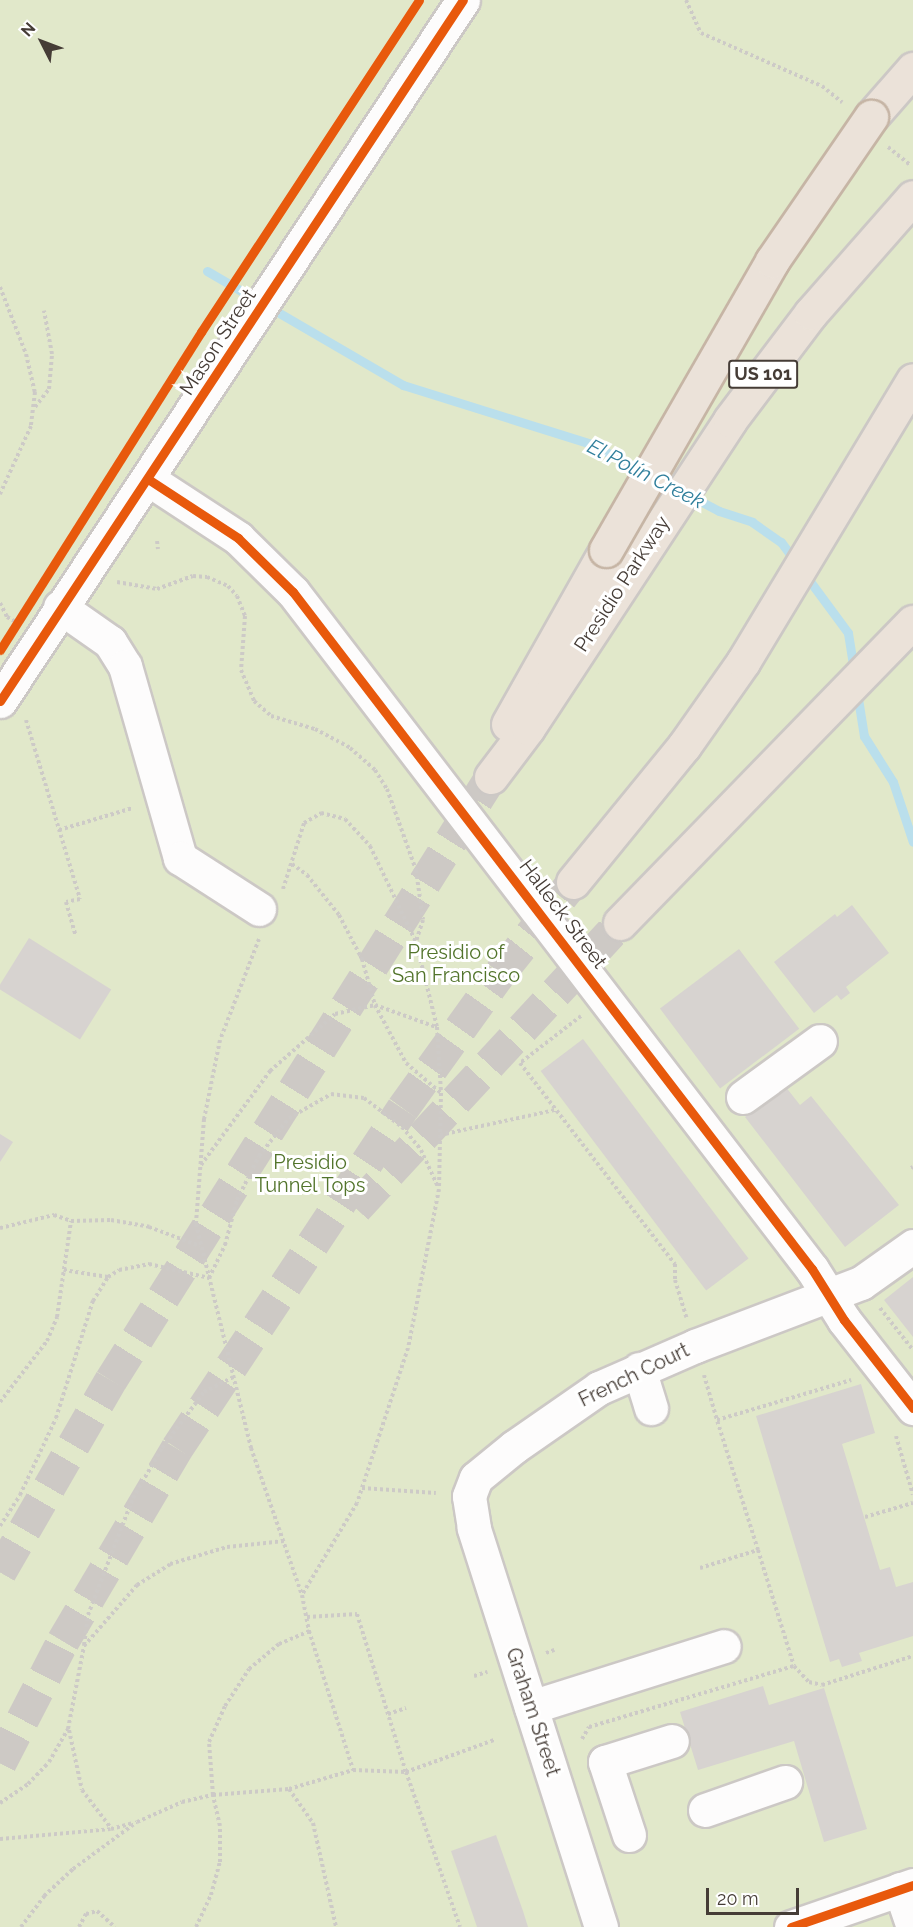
<!DOCTYPE html>
<html>
<head>
<meta charset="utf-8">
<style>
	body { margin:0 }
	#map { position:relative; width:913px; height:1927px; overflow:hidden; background:#efece9; font-family:Raleway,sans-serif }
	div>[style] { position:absolute }
	[style*='--x'] { left:calc(var(--x)*1px); top:calc(var(--y)*1px); width:calc(var(--w)*1px); rotate:calc(var(--a)*1deg) }
	.green>* { inset:0; background:#e1e8ca; transform-origin:0 0 }
	.stream>* { height:9px; margin:-4.5px; padding:0 4.5px; transform-origin:4.5px; border-radius:4.5px; background:#badfec }
	.building>* { inset:0; background:#d7d3d0; transform-origin:0 0 }
	.highway-tunnel>* { height:33px; margin-top:-16.5px; transform-origin:0; background:repeating-linear-gradient(90deg,#cdc9c5 0 33px,transparent 0 49px) }
	.path>* { height:4px; margin-top:-2px; transform-origin:0; background:repeating-linear-gradient(90deg,#cdcac7 0 3px,transparent 0 6px) }
	.roads { filter:drop-shadow(2px 0 #ccc8c5) drop-shadow(-2px 0 #ccc8c5) drop-shadow(0 2px #ccc8c5) drop-shadow(0 -2px #ccc8c5) }
	.minor>* { height:33px; margin:-16.5px; padding:0 16.5px; transform-origin:16.5px; border-radius:16.5px; background:#fdfcfc }
	.highway>* { height:33px; margin:-16.5px; padding:0 16.5px; transform-origin:16.5px; border-radius:16.5px; background:#ebe2d9 }
	.bridges { filter:drop-shadow(2px 0 #c6b5a5) drop-shadow(-2px 0 #c6b5a5) drop-shadow(0 2px #c6b5a5) drop-shadow(0 -2px #c6b5a5) }
	.highway-bridge>* { height:33px; margin:-16.5px; padding:0 16.5px; transform-origin:16.5px; border-radius:16.5px; background:#ebe2d9 }
	.cycleway>* { height:9px; margin:-4.5px; padding:0 4.5px; transform-origin:4.5px; border-radius:4.5px; background:#e8590c }
	span { translate:-50% -50%; white-space:nowrap; text-align:center; line-height:1.15; -webkit-text-stroke:6px #fff; paint-order:stroke }
	.shield-label span { padding:2px 4px; background:#fff; border:2px solid; border-radius:4px; -webkit-text-stroke-width:0 }
	.shield-label { font-size:18px; color:#453c36; font-weight:700 }
	.street-label { font-size:20px; color:#453c36 }
	.park-label { font-size:20px; color:#52742b }
	.water-label { font-size:21px; color:#307f9c; font-style:italic }
	.north { position:absolute; left:12px; top:12px; width:60px; height:60px; -webkit-text-stroke:4px #fff; paint-order:stroke; rotate:312deg; font-size:16px; font-weight:700; line-height:24px; text-align:center; color:#453c36 }
	.north::after { content:''; display:block; margin:auto; width:21px; height:27px; background:#453c36; clip-path:polygon(50% 0,100% 100%,50% 72%,0 100%) }
	.scale { position:absolute; left:706px; top:1888px; width:93px; height:27px; box-sizing:border-box; border:3px solid #453c36; border-top:0; padding-left:8px; font-size:18px; line-height:21px; white-space:nowrap; color:#453c36; -webkit-text-stroke:4px #fff; paint-order:stroke }
</style>
</head>
<body>
<div id="map">
	<div class="green">
		<div style="left:0;top:0;width:913px;height:1927px"></div>
	</div>
	<div class="stream">
		<div style="--x:207;--y:271;--w:227;--a:30.2"></div>
		<div style="--x:403;--y:385;--w:197;--a:17.4"></div>
		<div style="--x:591;--y:444;--w:144;--a:27.6"></div>
		<div style="--x:719;--y:511;--w:35;--a:18"></div>
		<div style="--x:752;--y:522;--w:35;--a:35"></div>
		<div style="--x:781;--y:542;--w:113;--a:53.6"></div>
		<div style="--x:848;--y:633;--w:39;--a:81"></div>
		<div style="--x:857;--y:692;--w:45;--a:81"></div>
		<div style="--x:864;--y:736;--w:54;--a:57.8"></div>
		<div style="--x:893;--y:782;--w:63;--a:71.6"></div>
	</div>
	<div class="building">
		<div style="clip-path:polygon(852px 905px,889px 953px,846px 987px,850px 993px,841px 1000px,837px 995px,814px 1013px,774px 962px,835px 914px,837px 917px)"></div>
		<div style="left:29px;top:938px;width:97px;height:59px;rotate:32deg"></div>
		<div style="left:739px;top:949px;width:100px;height:99px;rotate:53deg"></div>
		<div style="left:583px;top:1039px;width:275px;height:53px;rotate:53deg"></div>
		<div style="clip-path:polygon(785px 1086px,800px 1105px,811px 1096px,899px 1205px,845px 1247px,745px 1117px)"></div>
		<div style="clip-path:polygon(0 1134px,13px 1142px,0 1162px)"></div>
		<div style="clip-path:polygon(913px 1277px,913px 1337px,884px 1300px)"></div>
		<div style="clip-path:polygon(861px 1384px,875px 1433px,842px 1444px,880px 1570px,890px 1567px,896px 1587px,913px 1582px,913px 1636px,859px 1653px,862px 1661px,842px 1667px,839px 1659px,830px 1662px,756px 1416px)"></div>
		<div style="clip-path:polygon(763px 1686px,769px 1705px,824px 1688px,867px 1829px,824px 1842px,794px 1741px,698px 1770px,680px 1712px)"></div>
		<div style="clip-path:polygon(496px 1835px,523px 1911px,528px 1927px,477px 1927px,451px 1851px)"></div>
	</div>
	<div class="highway-tunnel">
		<div style="--x:356;--y:1208;--w:388;--a:-47.2"></div>
		<div style="--x:0;--y:1572;--w:222;--a:-60"></div>
		<div style="--x:111;--y:1380;--w:713;--a:-57.78"></div>
		<div style="--x:0;--y:1763;--w:137;--a:-62.7"></div>
		<div style="--x:63;--y:1641;--w:224;--a:-59.4"></div>
		<div style="--x:177;--y:1448;--w:408;--a:-56.4"></div>
		<div style="--x:403;--y:1108;--w:166;--a:-54.3"></div>
		<div style="--x:500;--y:973;--w:117;--a:-51.3"></div>
	</div>
	<div class="path">
		<div style="--x:686;--y:0;--w:36;--a:66"></div>
		<div style="--x:701;--y:33;--w:132;--a:23.7"></div>
		<div style="--x:822;--y:86;--w:26;--a:39"></div>
		<div style="--x:888;--y:147;--w:28;--a:39"></div>
		<div style="--x:0;--y:287;--w:72;--a:68.8"></div>
		<div style="--x:26;--y:354;--w:39;--a:77"></div>
		<div style="--x:35;--y:392;--w:34;--a:97"></div>
		<div style="--x:31;--y:426;--w:75;--a:114.5"></div>
		<div style="--x:35;--y:407;--w:23;--a:-52"></div>
		<div style="--x:49;--y:389;--w:35;--a:-85"></div>
		<div style="--x:52;--y:354;--w:44;--a:-100.5"></div>
		<div style="--x:157;--y:541;--w:8;--a:83"></div>
		<div style="--x:117;--y:582;--w:41;--a:9.9"></div>
		<div style="--x:157;--y:589;--w:38;--a:-20"></div>
		<div style="--x:193;--y:576;--w:14;--a:4"></div>
		<div style="--x:207;--y:577;--w:23;--a:23"></div>
		<div style="--x:228;--y:586;--w:13;--a:48"></div>
		<div style="--x:237;--y:596;--w:22;--a:68"></div>
		<div style="--x:245;--y:616;--w:54;--a:94.2"></div>
		<div style="--x:241;--y:670;--w:34;--a:67"></div>
		<div style="--x:254;--y:701;--w:23;--a:41"></div>
		<div style="--x:271;--y:716;--w:46;--a:16.5"></div>
		<div style="--x:315;--y:729;--w:40;--a:28"></div>
		<div style="--x:350;--y:748;--w:33;--a:41"></div>
		<div style="--x:375;--y:770;--w:22;--a:58"></div>
		<div style="--x:387;--y:789;--w:86;--a:70.3"></div>
		<div style="--x:416;--y:870;--w:50;--a:82"></div>
		<div style="--x:423;--y:920;--w:23;--a:108"></div>
		<div style="--x:0;--y:603;--w:16;--a:63"></div>
		<div style="--x:7;--y:617;--w:10;--a:29"></div>
		<div style="--x:26;--y:720;--w:187;--a:73.2"></div>
		<div style="--x:80;--y:899;--w:14;--a:168"></div>
		<div style="--x:66;--y:902;--w:35;--a:74"></div>
		<div style="--x:59;--y:830;--w:77;--a:-16.6"></div>
		<div style="--x:292;--y:864;--w:19;--a:36"></div>
		<div style="--x:307;--y:875;--w:51;--a:51.3"></div>
		<div style="--x:339;--y:915;--w:50;--a:62.4"></div>
		<div style="--x:362;--y:959;--w:48;--a:74.2"></div>
		<div style="--x:375;--y:1005;--w:66;--a:61.9"></div>
		<div style="--x:406;--y:1063;--w:46;--a:40.6"></div>
		<div style="--x:283;--y:889;--w:69;--a:-72.3"></div>
		<div style="--x:304;--y:823;--w:20;--a:-30"></div>
		<div style="--x:321;--y:813;--w:25;--a:14"></div>
		<div style="--x:345;--y:819;--w:37;--a:47"></div>
		<div style="--x:370;--y:846;--w:106;--a:64.4"></div>
		<div style="--x:416;--y:942;--w:88;--a:76.1"></div>
		<div style="--x:437;--y:1027;--w:66;--a:86.5"></div>
		<div style="--x:441;--y:1093;--w:96;--a:91.2"></div>
		<div style="--x:439;--y:1189;--w:162;--a:101"></div>
		<div style="--x:408;--y:1348;--w:163;--a:108.2"></div>
		<div style="--x:357;--y:1503;--w:107;--a:120.9"></div>
		<div style="--x:259;--y:939;--w:108;--a:111.1"></div>
		<div style="--x:220;--y:1040;--w:81;--a:101.4"></div>
		<div style="--x:204;--y:1119;--w:105;--a:94.4"></div>
		<div style="--x:196;--y:1224;--w:231;--a:76.2"></div>
		<div style="--x:251;--y:1448;--w:156;--a:70.9"></div>
		<div style="--x:302;--y:1595;--w:37;--a:79"></div>
		<div style="--x:309;--y:1631;--w:146;--a:72.4"></div>
		<div style="--x:353;--y:1770;--w:53;--a:2.2"></div>
		<div style="--x:406;--y:1772;--w:94;--a:-20"></div>
		<div style="--x:581;--y:1016;--w:77;--a:142.4"></div>
		<div style="--x:520;--y:1063;--w:254;--a:52.4"></div>
		<div style="--x:675;--y:1264;--w:16;--a:90"></div>
		<div style="--x:675;--y:1280;--w:39;--a:73"></div>
		<div style="--x:440;--y:1135;--w:118;--a:-12.3"></div>
		<div style="--x:201;--y:1165;--w:117;--a:-53.7"></div>
		<div style="--x:270;--y:1071;--w:86;--a:-41.2"></div>
		<div style="--x:335;--y:1014;--w:41;--a:-12.7"></div>
		<div style="--x:375;--y:1005;--w:65;--a:19.8"></div>
		<div style="--x:911;--y:1168;--w:2;--a:-27"></div>
		<div style="--x:0;--y:1228;--w:56;--a:-13.5"></div>
		<div style="--x:54;--y:1215;--w:18;--a:19"></div>
		<div style="--x:108;--y:1277;--w:13;--a:-32"></div>
		<div style="--x:119;--y:1270;--w:31;--a:-11"></div>
		<div style="--x:149;--y:1264;--w:62;--a:13.1"></div>
		<div style="--x:209;--y:1278;--w:37;--a:-64"></div>
		<div style="--x:225;--y:1245;--w:47;--a:-75.1"></div>
		<div style="--x:237;--y:1200;--w:49;--a:-63.4"></div>
		<div style="--x:259;--y:1156;--w:48;--a:-51.7"></div>
		<div style="--x:289;--y:1118;--w:48;--a:-29.7"></div>
		<div style="--x:331;--y:1094;--w:33;--a:7"></div>
		<div style="--x:364;--y:1098;--w:48;--a:37.3"></div>
		<div style="--x:402;--y:1127;--w:30;--a:50"></div>
		<div style="--x:421;--y:1150;--w:41;--a:65.3"></div>
		<div style="--x:880;--y:1308;--w:53;--a:51.8"></div>
		<div style="--x:704;--y:1375;--w:47;--a:73.9"></div>
		<div style="--x:0;--y:1402;--w:77;--a:-52.4"></div>
		<div style="--x:47;--y:1341;--w:26;--a:-67"></div>
		<div style="--x:57;--y:1317;--w:97;--a:-81.7"></div>
		<div style="--x:71;--y:1221;--w:40;--a:-1.4"></div>
		<div style="--x:111;--y:1220;--w:39;--a:10"></div>
		<div style="--x:149;--y:1227;--w:54;--a:20.4"></div>
		<div style="--x:896;--y:1436;--w:61;--a:73.9"></div>
		<div style="--x:362;--y:1488;--w:74;--a:3.9"></div>
		<div style="--x:865;--y:1517;--w:50;--a:-16.3"></div>
		<div style="--x:0;--y:1526;--w:37;--a:-57"></div>
		<div style="--x:20;--y:1495;--w:85;--a:-64.9"></div>
		<div style="--x:56;--y:1418;--w:123;--a:-72.5"></div>
		<div style="--x:93;--y:1301;--w:28;--a:-58"></div>
		<div style="--x:108;--y:1277;--w:45;--a:-171"></div>
		<div style="--x:758;--y:1550;--w:136;--a:-107.5"></div>
		<div style="--x:717;--y:1420;--w:140;--a:-16.6"></div>
		<div style="--x:700;--y:1568;--w:61;--a:-17.2"></div>
		<div style="--x:758;--y:1550;--w:121;--a:72.8"></div>
		<div style="--x:307;--y:1617;--w:50;--a:-3.4"></div>
		<div style="--x:357;--y:1614;--w:165;--a:72.8"></div>
		<div style="--x:406;--y:1772;--w:164;--a:70.8"></div>
		<div style="--x:84;--y:1645;--w:30;--a:-82"></div>
		<div style="--x:88;--y:1615;--w:125;--a:-69"></div>
		<div style="--x:133;--y:1498;--w:58;--a:-59.9"></div>
		<div style="--x:162;--y:1448;--w:70;--a:-53.1"></div>
		<div style="--x:204;--y:1392;--w:33;--a:-27"></div>
		<div style="--x:546;--y:1653;--w:9;--a:-21"></div>
		<div style="--x:474;--y:1676;--w:14;--a:-17"></div>
		<div style="--x:388;--y:1714;--w:19;--a:-18"></div>
		<div style="--x:69;--y:1730;--w:61;--a:77.8"></div>
		<div style="--x:82;--y:1790;--w:48;--a:52.7"></div>
		<div style="--x:582;--y:1739;--w:14;--a:-60"></div>
		<div style="--x:589;--y:1727;--w:214;--a:-16.6"></div>
		<div style="--x:794;--y:1666;--w:22;--a:47"></div>
		<div style="--x:809;--y:1682;--w:13;--a:13"></div>
		<div style="--x:822;--y:1685;--w:96;--a:-17.7"></div>
		<div style="--x:289;--y:1789;--w:42;--a:54.8"></div>
		<div style="--x:313;--y:1823;--w:107;--a:77.5"></div>
		<div style="--x:0;--y:1803;--w:34;--a:-34"></div>
		<div style="--x:28;--y:1784;--w:30;--a:-46"></div>
		<div style="--x:49;--y:1762;--w:38;--a:-60"></div>
		<div style="--x:68;--y:1729;--w:85;--a:-79.1"></div>
		<div style="--x:84;--y:1646;--w:81;--a:-49"></div>
		<div style="--x:137;--y:1585;--w:39;--a:-32"></div>
		<div style="--x:170;--y:1564;--w:59;--a:-16.6"></div>
		<div style="--x:227;--y:1547;--w:57;--a:-6"></div>
		<div style="--x:0;--y:1839;--w:111;--a:-5.1"></div>
		<div style="--x:111;--y:1829;--w:23;--a:-15"></div>
		<div style="--x:21;--y:1927;--w:39;--a:-53"></div>
		<div style="--x:44;--y:1896;--w:40;--a:-43"></div>
		<div style="--x:73;--y:1869;--w:79;--a:-36.3"></div>
		<div style="--x:137;--y:1822;--w:49;--a:-24"></div>
		<div style="--x:182;--y:1802;--w:32;--a:-13"></div>
		<div style="--x:213;--y:1795;--w:76;--a:-4.5"></div>
		<div style="--x:289;--y:1789;--w:67;--a:-16.5"></div>
		<div style="--x:79;--y:1927;--w:15;--a:-62"></div>
		<div style="--x:86;--y:1914;--w:11;--a:-15"></div>
		<div style="--x:97;--y:1911;--w:24;--a:42"></div>
		<div style="--x:196;--y:1927;--w:35;--a:-65"></div>
		<div style="--x:211;--y:1895;--w:34;--a:-75"></div>
		<div style="--x:220;--y:1862;--w:36;--a:-90"></div>
		<div style="--x:220;--y:1826;--w:32;--a:-103"></div>
		<div style="--x:213;--y:1795;--w:53;--a:-94.3"></div>
		<div style="--x:209;--y:1742;--w:39;--a:-66"></div>
		<div style="--x:225;--y:1706;--w:44;--a:-57"></div>
		<div style="--x:249;--y:1669;--w:39;--a:-40"></div>
		<div style="--x:279;--y:1644;--w:33;--a:-23"></div>
	</div>
	<div class="roads">
		<div class="minor">
			<div style="--x:148;--y:479;--w:108;--a:33.2"></div>
			<div style="--x:238;--y:538;--w:77;--a:44.5"></div>
			<div style="--x:293;--y:592;--w:853;--a:52.53"></div>
			<div style="--x:812;--y:1269;--w:60;--a:57.9"></div>
			<div style="--x:844;--y:1320;--w:112;--a:51.9"></div>
			<div style="--x:60;--y:607;--w:61;--a:35"></div>
			<div style="--x:110;--y:642;--w:28;--a:58"></div>
			<div style="--x:125;--y:666;--w:200;--a:74"></div>
			<div style="--x:180;--y:858;--w:94;--a:32.8"></div>
			<div style="--x:0;--y:701;--w:840;--a:-56.56"></div>
			<div style="--x:743;--y:1097;--w:95;--a:-36"></div>
			<div style="--x:639;--y:1369;--w:41;--a:72.9"></div>
			<div style="--x:531;--y:1707;--w:202;--a:-17.5"></div>
			<div style="--x:705;--y:1810;--w:85;--a:-19.3"></div>
			<div style="--x:629;--y:1835;--w:77;--a:-108.2"></div>
			<div style="--x:605;--y:1762;--w:70;--a:-17.4"></div>
			<div style="--x:900;--y:1889;--w:40;--a:71.1"></div>
			<div style="--x:601;--y:1927;--w:419;--a:-107.7"></div>
			<div style="--x:474;--y:1528;--w:32;--a:-99"></div>
			<div style="--x:469;--y:1496;--w:19;--a:-69"></div>
			<div style="--x:476;--y:1478;--w:49;--a:-39.2"></div>
			<div style="--x:514;--y:1447;--w:103;--a:-34.8"></div>
			<div style="--x:599;--y:1388;--w:105;--a:-23.6"></div>
			<div style="--x:695;--y:1346;--w:178;--a:-20.8"></div>
			<div style="--x:861;--y:1283;--w:64;--a:-35.4"></div>
			<div style="--x:791;--y:1927;--w:129;--a:-19"></div>
		</div>
		<div class="highway">
			<div style="--x:871;--y:117;--w:64;--a:-48.8"></div>
			<div style="--x:508;--y:724;--w:200;--a:-60.6"></div>
			<div style="--x:491;--y:777;--w:61;--a:-52.9"></div>
			<div style="--x:528;--y:728;--w:368;--a:-56.7"></div>
			<div style="--x:730;--y:420;--w:134;--a:-52.9"></div>
			<div style="--x:811;--y:313;--w:154;--a:-48.7"></div>
			<div style="--x:573;--y:882;--w:176;--a:-50.8"></div>
			<div style="--x:684;--y:746;--w:103;--a:-54.9"></div>
			<div style="--x:743;--y:662;--w:329;--a:-58.9"></div>
			<div style="--x:620;--y:923;--w:420;--a:-45.8"></div>
		</div>
	</div>
	<div class="bridges">
		<div class="highway-bridge">
			<div style="--x:606;--y:550;--w:333;--a:-60.1"></div>
			<div style="--x:772;--y:261;--w:175;--a:-55.5"></div>
		</div>
	</div>
	<div class="cycleway">
		<div style="--x:148;--y:479;--w:108;--a:33.2"></div>
		<div style="--x:238;--y:538;--w:77;--a:44.5"></div>
		<div style="--x:293;--y:592;--w:853;--a:52.53"></div>
		<div style="--x:812;--y:1269;--w:60;--a:57.9"></div>
		<div style="--x:844;--y:1320;--w:112;--a:51.9"></div>
		<div style="--x:0;--y:650;--w:376;--a:-57.7"></div>
		<div style="--x:201;--y:332;--w:397;--a:-56.7"></div>
		<div style="--x:0;--y:701;--w:840;--a:-56.56"></div>
		<div style="--x:791;--y:1927;--w:129;--a:-19"></div>
	</div>
	<div class="shield-label">
		<span style="left:763px;top:374px">US 101</span>
	</div>
	<div class="street-label">
		<span style="left:218px;top:342px;rotate:-57deg">Mason Street</span>
		<span style="left:622px;top:584px;rotate:-57deg">Presidio Parkway</span>
		<span style="left:563px;top:914px;rotate:53deg">Halleck Street</span>
		<span style="left:634px;top:1375px;rotate:-26deg">French Court</span>
		<span style="left:533px;top:1712px;rotate:72deg">Graham Street</span>
	</div>
	<div class="park-label">
		<span style="left:456px;top:964px">Presidio of<br>San Francisco</span>
		<span style="left:310px;top:1174px">Presidio<br>Tunnel Tops</span>
	</div>
	<div class="water-label">
		<span style="left:646px;top:474px;rotate:27deg">El Polín Creek</span>
	</div>
	<div class="north">N</div>
	<div class="scale">20 m</div>
</div>
</body>
</html>
